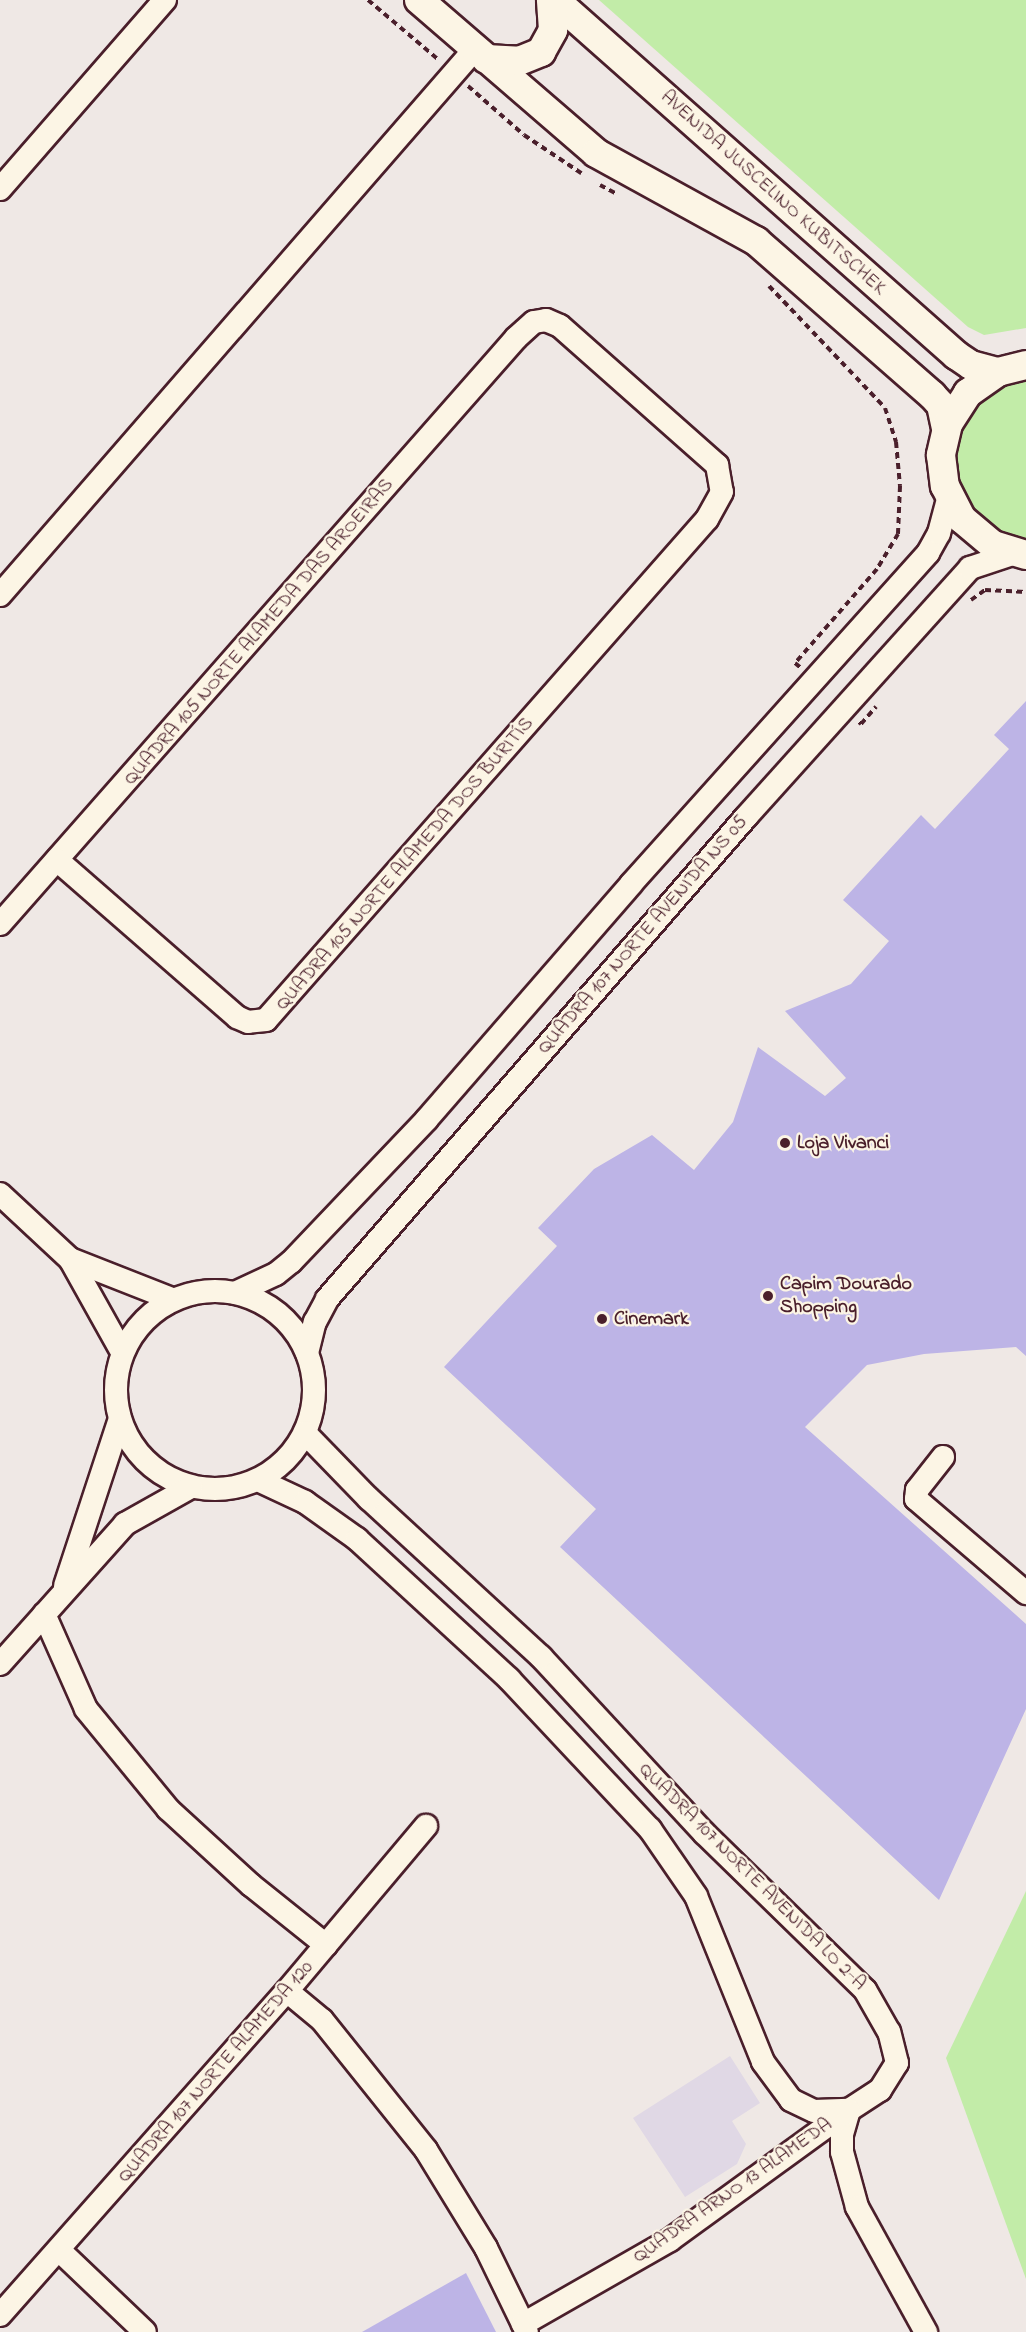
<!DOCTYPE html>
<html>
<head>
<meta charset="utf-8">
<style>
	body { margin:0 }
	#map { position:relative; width:1026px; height:2332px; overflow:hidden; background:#efe8e5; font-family:"Indie Flower",sans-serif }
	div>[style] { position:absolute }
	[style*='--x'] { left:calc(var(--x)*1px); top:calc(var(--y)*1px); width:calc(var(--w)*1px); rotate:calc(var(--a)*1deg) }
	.built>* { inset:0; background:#e0d8e5 }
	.green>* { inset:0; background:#c2eca8 }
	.building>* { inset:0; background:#bdb4e6 }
	.path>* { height:4px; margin-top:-2px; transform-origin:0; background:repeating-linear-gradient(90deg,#4a1f2b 0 6px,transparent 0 10.5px) }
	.roads { filter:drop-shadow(2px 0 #4a1f2b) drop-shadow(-2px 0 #4a1f2b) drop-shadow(0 2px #4a1f2b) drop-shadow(0 -2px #4a1f2b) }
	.minor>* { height:22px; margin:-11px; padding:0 11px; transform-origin:11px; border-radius:11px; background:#fcf5e5 }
	.minor>.ring { margin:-11px; padding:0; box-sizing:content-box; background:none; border:22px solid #fcf5e5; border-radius:50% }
	.major>* { height:28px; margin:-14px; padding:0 14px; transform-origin:14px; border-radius:14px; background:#fcf5e5 }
	.dots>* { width:16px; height:16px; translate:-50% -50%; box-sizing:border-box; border:3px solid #fcf5e5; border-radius:50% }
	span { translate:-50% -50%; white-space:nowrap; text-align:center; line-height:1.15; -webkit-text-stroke:4.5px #fcf5e5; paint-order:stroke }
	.street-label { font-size:20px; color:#4a1f2b }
	.poi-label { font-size:20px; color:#4a1f2b; font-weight:700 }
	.left { translate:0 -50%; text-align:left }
</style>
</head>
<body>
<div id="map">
	<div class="built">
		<div style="clip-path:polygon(730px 2056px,760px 2103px,732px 2121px,746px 2144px,737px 2164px,685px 2197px,633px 2118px)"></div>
	</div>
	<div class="green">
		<div style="clip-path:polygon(599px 0,1026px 0,1026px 328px,984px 335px,968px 327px)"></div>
		<div style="clip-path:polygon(1026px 376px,1026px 544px,997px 534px,974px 514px,961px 494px,954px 464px,956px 440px,968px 412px,996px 386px)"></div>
		<div style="clip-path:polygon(1026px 1891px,1026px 2279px,946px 2058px)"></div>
	</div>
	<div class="building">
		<div style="clip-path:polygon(1026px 701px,1026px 1356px,1016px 1347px,924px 1354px,867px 1365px,805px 1427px,1026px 1624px,1026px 1709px,939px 1900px,560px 1547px,596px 1509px,444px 1367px,557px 1246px,538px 1228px,594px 1169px,652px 1135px,694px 1170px,733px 1122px,758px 1047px,825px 1096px,846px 1078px,785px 1011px,851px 984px,889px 941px,843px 900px,921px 815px,935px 829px,1009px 749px,994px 735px)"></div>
		<div style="clip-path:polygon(466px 2273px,496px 2332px,362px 2332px)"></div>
	</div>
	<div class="path">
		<div style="--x:368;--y:0;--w:94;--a:40.3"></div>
		<div style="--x:468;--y:86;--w:74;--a:41.2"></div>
		<div style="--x:524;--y:135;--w:69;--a:33.7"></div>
		<div style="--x:600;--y:185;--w:17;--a:28"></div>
		<div style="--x:769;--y:286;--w:168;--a:46.4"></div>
		<div style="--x:885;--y:408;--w:36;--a:72"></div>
		<div style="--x:896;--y:442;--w:44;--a:84.8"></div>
		<div style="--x:900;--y:486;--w:48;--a:92.4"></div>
		<div style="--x:898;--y:534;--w:41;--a:121"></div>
		<div style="--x:877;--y:569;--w:125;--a:131.1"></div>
		<div style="--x:795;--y:663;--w:8;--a:40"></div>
		<div style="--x:971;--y:600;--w:17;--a:-36"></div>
		<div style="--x:985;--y:590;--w:41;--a:2.8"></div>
		<div style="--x:859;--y:722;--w:3;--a:45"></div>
		<div style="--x:861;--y:724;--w:23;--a:-49"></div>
	</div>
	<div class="roads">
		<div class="minor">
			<div style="--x:0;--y:189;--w:251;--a:-48.9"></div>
			<div style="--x:0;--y:595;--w:724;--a:-48.98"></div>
			<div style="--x:0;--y:924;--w:781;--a:-48.63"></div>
			<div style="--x:516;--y:338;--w:24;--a:-42"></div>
			<div style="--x:534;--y:322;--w:12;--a:-9"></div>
			<div style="--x:546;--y:320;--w:15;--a:23"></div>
			<div style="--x:560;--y:326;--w:210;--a:41.5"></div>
			<div style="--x:717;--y:465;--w:27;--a:80"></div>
			<div style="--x:722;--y:492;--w:31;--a:119"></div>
			<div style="--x:707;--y:519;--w:667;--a:131.36"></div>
			<div style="--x:266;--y:1020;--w:18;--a:174"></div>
			<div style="--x:248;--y:1022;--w:12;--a:-156"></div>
			<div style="--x:237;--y:1017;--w:239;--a:-138.9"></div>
			<div style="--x:0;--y:1194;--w:96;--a:42.9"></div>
			<div style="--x:70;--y:1259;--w:107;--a:60.8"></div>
			<div style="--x:70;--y:1259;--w:110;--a:21.4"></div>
			<div class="ring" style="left:116px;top:1291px;width:176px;height:176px"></div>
			<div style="--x:235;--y:1293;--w:45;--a:-24.9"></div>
			<div style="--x:276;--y:1274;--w:19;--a:-39"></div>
			<div style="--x:291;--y:1262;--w:197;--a:-46.4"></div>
			<div style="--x:427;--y:1119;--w:311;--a:-49"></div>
			<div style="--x:631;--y:884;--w:445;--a:-48.1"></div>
			<div style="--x:928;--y:553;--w:23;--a:-61"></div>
			<div style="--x:939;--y:533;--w:38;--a:-75"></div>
			<div style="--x:307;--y:1353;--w:32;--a:-76"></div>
			<div style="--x:315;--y:1322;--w:26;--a:-62"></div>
			<div style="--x:327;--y:1299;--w:639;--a:-49"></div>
			<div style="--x:746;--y:817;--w:335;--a:-48"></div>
			<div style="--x:970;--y:568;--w:47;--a:-18.4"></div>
			<div style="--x:943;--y:1457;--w:42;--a:128.2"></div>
			<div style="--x:917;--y:1490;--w:9;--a:96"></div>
			<div style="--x:916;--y:1499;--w:145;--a:40.5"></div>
			<div style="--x:258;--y:1480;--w:52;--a:25.1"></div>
			<div style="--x:305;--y:1502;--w:64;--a:35.4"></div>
			<div style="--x:357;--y:1539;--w:207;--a:42.6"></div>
			<div style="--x:509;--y:1679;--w:206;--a:46.8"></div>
			<div style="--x:650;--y:1829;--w:81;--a:55.5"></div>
			<div style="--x:696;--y:1896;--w:179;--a:68"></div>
			<div style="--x:763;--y:2062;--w:47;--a:53.6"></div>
			<div style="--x:791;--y:2100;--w:25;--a:26"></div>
			<div style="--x:814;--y:2111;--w:35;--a:-2"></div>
			<div style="--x:849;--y:2110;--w:37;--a:-33"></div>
			<div style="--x:880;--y:2090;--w:32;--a:-58"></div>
			<div style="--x:897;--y:2063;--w:32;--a:-104"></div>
			<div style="--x:889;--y:2032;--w:48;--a:-119.7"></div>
			<div style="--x:865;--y:1990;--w:225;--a:-135.7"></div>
			<div style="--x:704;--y:1833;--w:240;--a:-132.8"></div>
			<div style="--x:541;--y:1657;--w:234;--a:-137.4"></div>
			<div style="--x:369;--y:1499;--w:92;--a:-134.1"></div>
			<div style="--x:65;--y:1586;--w:176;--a:-71.8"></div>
			<div style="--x:44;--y:1614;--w:104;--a:66.1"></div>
			<div style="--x:86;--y:1709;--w:129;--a:50.6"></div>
			<div style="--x:168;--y:1809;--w:113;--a:42.5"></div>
			<div style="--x:251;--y:1885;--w:96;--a:38.7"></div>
			<div style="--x:0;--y:1664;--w:188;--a:-48.2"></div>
			<div style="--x:125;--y:1524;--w:76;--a:-29.3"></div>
			<div style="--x:287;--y:1991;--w:45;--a:39.6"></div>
			<div style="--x:322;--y:2020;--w:166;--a:51.3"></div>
			<div style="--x:426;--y:2150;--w:115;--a:58.5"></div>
			<div style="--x:486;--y:2248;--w:93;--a:64"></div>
			<div style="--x:849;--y:2110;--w:25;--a:106"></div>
			<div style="--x:842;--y:2134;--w:18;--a:90"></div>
			<div style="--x:842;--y:2152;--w:57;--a:74.7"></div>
			<div style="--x:857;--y:2207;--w:143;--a:61.1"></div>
			<div style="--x:60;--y:2251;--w:117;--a:43.6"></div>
			<div style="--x:0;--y:2315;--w:433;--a:-48.5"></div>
			<div style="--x:287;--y:1991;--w:216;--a:-49.9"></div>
			<div style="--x:523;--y:2324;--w:169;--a:-29.7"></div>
			<div style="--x:670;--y:2240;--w:221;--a:-36"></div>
		</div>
		<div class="major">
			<div style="--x:419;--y:0;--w:234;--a:40.8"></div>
			<div style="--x:596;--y:153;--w:183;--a:28.8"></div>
			<div style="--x:756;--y:241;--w:234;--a:41.2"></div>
			<div style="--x:932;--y:395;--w:13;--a:48"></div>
			<div style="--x:941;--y:405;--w:25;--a:78"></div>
			<div style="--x:555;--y:0;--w:536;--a:41.52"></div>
			<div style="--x:956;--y:355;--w:18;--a:34"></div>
			<div style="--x:971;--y:365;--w:28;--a:15"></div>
			<div style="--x:486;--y:59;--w:33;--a:3"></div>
			<div style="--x:519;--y:61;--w:24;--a:-22"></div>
			<div style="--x:541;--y:52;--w:25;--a:-61"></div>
			<div style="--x:553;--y:30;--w:30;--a:-94"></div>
			<div style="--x:1026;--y:365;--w:29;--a:166"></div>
			<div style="--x:998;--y:372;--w:37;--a:145"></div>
			<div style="--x:968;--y:393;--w:37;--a:123"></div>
			<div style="--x:948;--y:424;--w:32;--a:103"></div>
			<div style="--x:941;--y:455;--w:31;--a:83"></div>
			<div style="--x:945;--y:486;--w:37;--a:63"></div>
			<div style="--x:962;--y:519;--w:40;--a:40"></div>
			<div style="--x:993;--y:545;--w:34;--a:17"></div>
		</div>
	</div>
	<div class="dots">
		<div style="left:785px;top:1143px;background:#4a1f2b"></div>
		<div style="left:768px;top:1296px;background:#4a1f2b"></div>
		<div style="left:602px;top:1319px;background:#4a1f2b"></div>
	</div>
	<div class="street-label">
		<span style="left:773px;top:193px;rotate:42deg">AVENIDA JUSCELINO KUBITSCHEK</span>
		<span style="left:259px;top:632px;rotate:-49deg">QUADRA 105 NORTE ALAMEDA DAS AROEIRAS</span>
		<span style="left:405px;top:864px;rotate:-49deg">QUADRA 105 NORTE ALAMEDA DOS BURITÍS</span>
		<span style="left:643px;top:935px;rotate:-49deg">QUADRA 107 NORTE AVENIDA NS 05</span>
		<span style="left:752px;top:1877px;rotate:45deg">QUADRA 107 NORTE AVENIDA LO 2-A</span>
		<span style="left:216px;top:2072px;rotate:-49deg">QUADRA 107 NORTE ALAMEDA 120</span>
		<span style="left:733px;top:2191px;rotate:-35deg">QUADRA ARNO 13 ALAMEDA</span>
	</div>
	<div class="poi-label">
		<span class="left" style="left:797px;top:1143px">Loja Vivanci</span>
		<span class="left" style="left:780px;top:1296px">Capim Dourado<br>Shopping</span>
		<span class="left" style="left:614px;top:1319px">Cinemark</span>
	</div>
</div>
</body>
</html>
